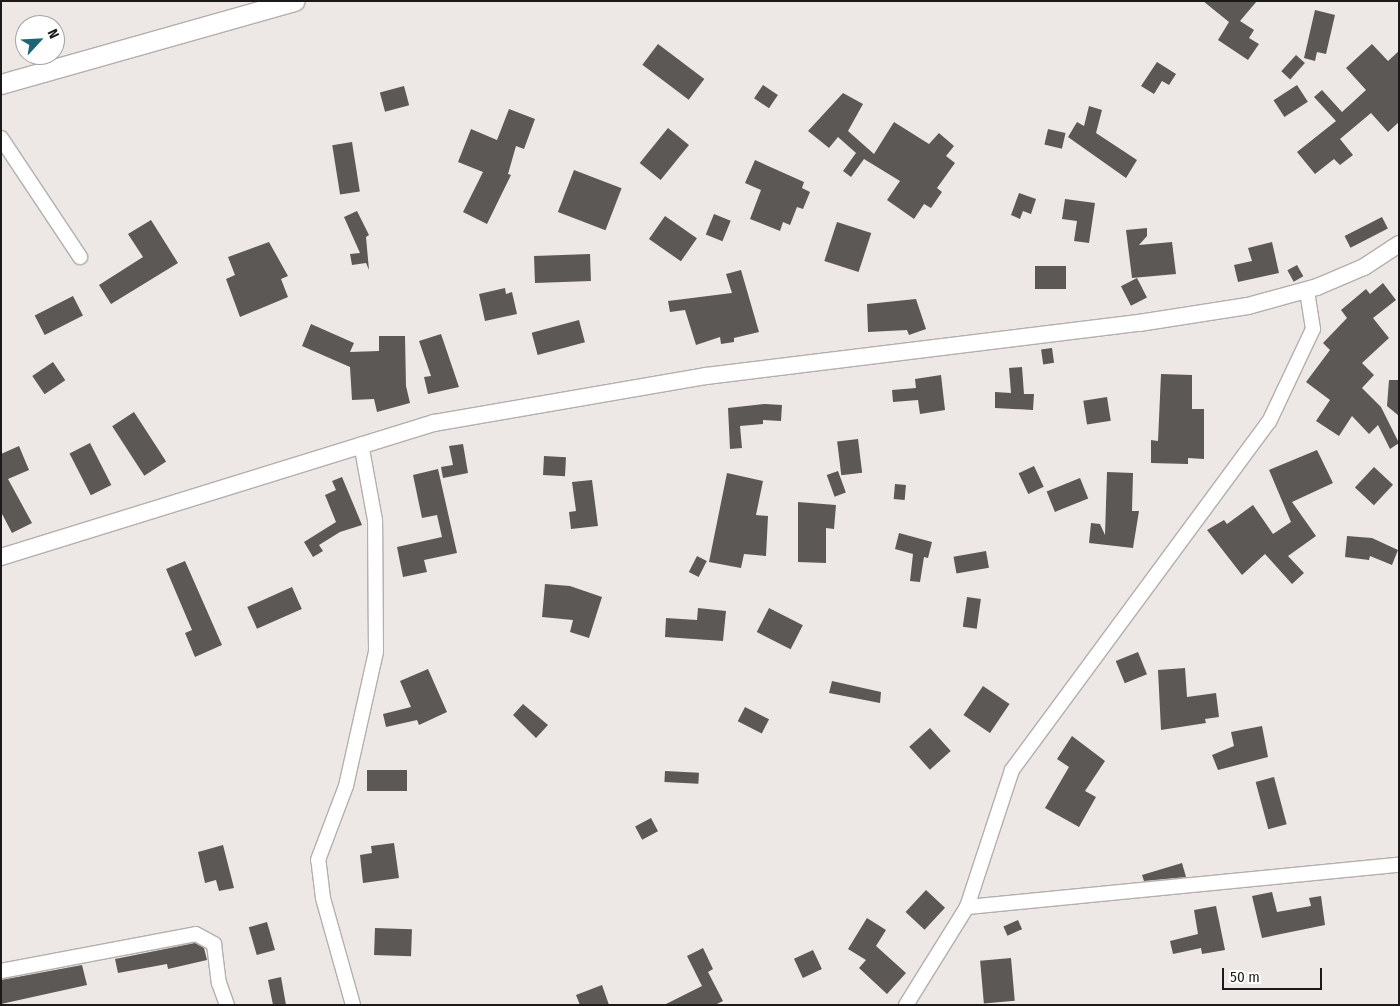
<!DOCTYPE html>
<html>
<head>
<meta charset="utf-8">
<style>
	body { margin:0 }
	#map { position:relative; width:1400px; height:1006px; overflow:hidden; background:#ede8e6; font-family:"Fira Sans Condensed",sans-serif }
	div>[style] { position:absolute }
	[style*='--x'] { left:calc(var(--x)*1px); top:calc(var(--y)*1px); width:calc(var(--w)*1px); rotate:calc(var(--a)*1deg) }
	.building>* { inset:0; background:#5b5855; transform-origin:0 0 }
	.roads { filter:drop-shadow(1px 0 #b4afad) drop-shadow(-1px 0 #b4afad) drop-shadow(0 1px #b4afad) drop-shadow(0 -1px #b4afad) }
	.minor>* { height:14px; margin:-7px; padding:0 7px; transform-origin:7px; border-radius:7px; background:#fff }
	.tertiary>* { height:16px; margin:-8px; padding:0 8px; transform-origin:8px; border-radius:8px; background:#fff }
	.secondary>* { height:19px; margin:-9.5px; padding:0 9.5px; transform-origin:9.5px; border-radius:9.5px; background:#fff }
	span { translate:-50% -50%; white-space:nowrap; text-align:center; line-height:1.15; -webkit-text-stroke:5px #fff; paint-order:stroke }
	.frame { position:absolute; inset:0; border:2px solid #1b1919; pointer-events:none }
	.north { position:absolute; left:15px; top:15px; width:50px; height:50px; box-sizing:border-box; background:#fff; border:1px solid #a4a3a3; border-radius:50%; rotate:65deg; font-size:14px; font-weight:700; line-height:20px; text-align:center; color:#1b1919 }
	.north::after { content:''; display:block; margin:auto; width:18px; height:22px; background:#1d6673; clip-path:polygon(50% 0,100% 100%,50% 72%,0 100%) }
	.scale { position:absolute; left:1222px; top:968px; width:100px; height:22px; box-sizing:border-box; border:2px solid #1b1919; border-top:0; padding-left:6px; font-size:15px; line-height:18px; white-space:nowrap; color:#1b1919; -webkit-text-stroke:4px #fff; paint-order:stroke }
</style>
</head>
<body>
<div id="map">
	<div class="building">
		<div style="clip-path:polygon(1203px 1px,1257px 1px,1240px 21px,1254px 30px,1249px 38px,1259px 44px,1248px 60px,1218px 40px,1229px 22px)"></div>
		<div style="clip-path:polygon(1315px 10px,1335px 15px,1326px 54px,1317px 52px,1315px 61px,1304px 58px)"></div>
		<div style="left:658px;top:44px;width:58px;height:26px;rotate:37deg"></div>
		<div style="clip-path:polygon(1372px 44px,1388px 61px,1399px 51px,1399px 122px,1388px 132px,1371px 113px,1340px 139px,1353px 155px,1340px 165px,1334px 159px,1315px 174px,1297px 152px,1336px 121px,1314px 97px,1322px 90px,1342px 112px,1366px 90px,1346px 68px)"></div>
		<div style="left:1296px;top:55px;width:12px;height:22px;rotate:42deg"></div>
		<div style="clip-path:polygon(1157px 62px,1176px 74px,1169px 85px,1162px 81px,1154px 94px,1141px 86px)"></div>
		<div style="left:763px;top:85px;width:18px;height:16px;rotate:34deg"></div>
		<div style="left:1297px;top:85px;width:20px;height:28px;rotate:57deg"></div>
		<div style="left:404px;top:86px;width:20px;height:25px;rotate:75deg"></div>
		<div style="clip-path:polygon(843px 93px,863px 104px,848px 131px,874px 154px,894px 122px,929px 144px,939px 133px,954px 146px,946px 156px,955px 163px,937px 188px,942px 192px,931px 208px,924px 204px,914px 219px,887px 200px,900px 181px,864px 159px,851px 177px,843px 171px,856px 153px,838px 137px,829px 148px,808px 131px)"></div>
		<div style="clip-path:polygon(1089px 106px,1102px 110px,1096px 133px,1137px 160px,1126px 178px,1068px 137px,1077px 122px,1084px 126px)"></div>
		<div style="clip-path:polygon(509px 109px,535px 119px,524px 149px,516px 146px,508px 174px,511px 175px,487px 224px,463px 212px,483px 172px,458px 162px,471px 129px,497px 140px)"></div>
		<div style="left:668px;top:128px;width:27px;height:45px;rotate:39deg"></div>
		<div style="left:1048px;top:129px;width:18px;height:16px;rotate:13deg"></div>
		<div style="left:352px;top:142px;width:50px;height:20px;rotate:81deg"></div>
		<div style="clip-path:polygon(755px 160px,804px 182px,802px 188px,810px 192px,803px 209px,797px 207px,790px 225px,783px 222px,780px 231px,750px 219px,761px 190px,745px 183px)"></div>
		<div style="left:574px;top:170px;width:51px;height:45px;rotate:21deg"></div>
		<div style="clip-path:polygon(1019px 193px,1036px 199px,1031px 214px,1023px 211px,1020px 219px,1011px 215px)"></div>
		<div style="clip-path:polygon(1065px 199px,1095px 203px,1089px 243px,1074px 241px,1077px 221px,1062px 219px)"></div>
		<div style="clip-path:polygon(357px 211px,369px 235px,366px 237px,369px 270px,366px 263px,352px 265px,350px 254px,360px 253px,344px 217px)"></div>
		<div style="left:714px;top:214px;width:18px;height:22px;rotate:22deg"></div>
		<div style="left:665px;top:216px;width:39px;height:28px;rotate:35deg"></div>
		<div style="left:1382px;top:217px;width:13px;height:42px;rotate:63deg"></div>
		<div style="clip-path:polygon(151px 220px,178px 263px,111px 304px,99px 285px,143px 257px,128px 234px)"></div>
		<div style="left:837px;top:222px;width:36px;height:41px;rotate:18deg"></div>
		<div style="clip-path:polygon(1147px 228px,1147px 236px,1139px 245px,1172px 242px,1176px 274px,1132px 278px,1126px 230px)"></div>
		<div style="clip-path:polygon(269px 242px,288px 276px,281px 279px,288px 297px,240px 317px,226px 279px,235px 275px,228px 257px)"></div>
		<div style="clip-path:polygon(1272px 242px,1279px 273px,1238px 282px,1234px 265px,1252px 261px,1248px 248px)"></div>
		<div style="left:590px;top:254px;width:27px;height:56px;rotate:88deg"></div>
		<div style="left:1297px;top:265px;width:13px;height:11px;rotate:61deg"></div>
		<div style="left:1035px;top:266px;width:31px;height:23px"></div>
		<div style="clip-path:polygon(741px 270px,759px 332px,734px 338px,734px 342px,721px 344px,720px 337px,696px 345px,685px 310px,670px 312px,668px 301px,732px 293px,726px 274px)"></div>
		<div style="left:1137px;top:278px;width:22px;height:18px;rotate:63deg"></div>
		<div style="clip-path:polygon(1383px 283px,1396px 300px,1373px 318px,1389px 338px,1362px 363px,1374px 375px,1362px 388px,1381px 407px,1399px 443px,1390px 449px,1378px 425px,1369px 434px,1352px 416px,1339px 436px,1316px 421px,1330px 400px,1306px 382px,1330px 350px,1323px 343px,1347px 318px,1341px 310px,1366px 289px,1370px 294px)"></div>
		<div style="clip-path:polygon(505px 288px,506px 294px,512px 292px,517px 314px,485px 321px,479px 294px)"></div>
		<div style="left:73px;top:296px;width:22px;height:43px;rotate:63deg"></div>
		<div style="clip-path:polygon(916px 299px,926px 329px,909px 335px,907px 330px,868px 332px,867px 304px)"></div>
		<div style="left:579px;top:320px;width:23px;height:49px;rotate:75deg"></div>
		<div style="clip-path:polygon(311px 324px,354px 343px,350px 352px,379px 351px,379px 336px,405px 336px,406px 386px,410px 403px,377px 412px,374px 399px,352px 400px,350px 367px,302px 346px)"></div>
		<div style="clip-path:polygon(441px 334px,459px 387px,428px 394px,424px 377px,431px 376px,419px 341px)"></div>
		<div style="left:1052px;top:348px;width:15px;height:11px;rotate:82deg"></div>
		<div style="left:53px;top:362px;width:22px;height:25px;rotate:56deg"></div>
		<div style="clip-path:polygon(1022px 367px,1024px 394px,1034px 394px,1033px 410px,995px 408px,995px 392px,1011px 393px,1009px 368px)"></div>
		<div style="clip-path:polygon(1161px 374px,1192px 375px,1192px 409px,1204px 409px,1204px 459px,1188px 458px,1188px 464px,1151px 463px,1151px 440px,1158px 441px)"></div>
		<div style="clip-path:polygon(941px 375px,945px 410px,920px 414px,918px 400px,893px 402px,892px 390px,916px 388px,915px 379px)"></div>
		<div style="clip-path:polygon(1389px 380px,1399px 380px,1399px 416px,1387px 406px)"></div>
		<div style="left:1107px;top:397px;width:24px;height:24px;rotate:81deg"></div>
		<div style="clip-path:polygon(765px 404px,782px 405px,781px 421px,763px 420px,763px 424px,740px 426px,742px 448px,730px 449px,728px 408px)"></div>
		<div style="left:134px;top:412px;width:59px;height:26px;rotate:57deg"></div>
		<div style="left:858px;top:439px;width:34px;height:21px;rotate:83deg"></div>
		<div style="left:90px;top:443px;width:47px;height:23px;rotate:63deg"></div>
		<div style="clip-path:polygon(463px 444px,468px 473px,443px 478px,441px 467px,453px 465px,449px 446px)"></div>
		<div style="clip-path:polygon(19px 446px,29px 470px,8px 479px,32px 523px,12px 533px,1px 512px,1px 454px)"></div>
		<div style="clip-path:polygon(1317px 450px,1333px 483px,1292px 502px,1316px 536px,1288px 556px,1304px 573px,1292px 584px,1265px 554px,1242px 575px,1207px 530px,1224px 520px,1227px 524px,1253px 505px,1273px 534px,1291px 522px,1269px 470px)"></div>
		<div style="left:544px;top:456px;width:22px;height:19px;rotate:3deg"></div>
		<div style="left:1034px;top:466px;width:23px;height:17px;rotate:65deg"></div>
		<div style="left:1374px;top:467px;width:26px;height:28px;rotate:43deg"></div>
		<div style="clip-path:polygon(438px 469px,457px 553px,424px 560px,427px 572px,403px 577px,397px 547px,442px 537px,437px 515px,422px 518px,413px 475px)"></div>
		<div style="left:838px;top:471px;width:23px;height:12px;rotate:70deg"></div>
		<div style="clip-path:polygon(1107px 472px,1133px 473px,1132px 511px,1139px 511px,1133px 548px,1089px 543px,1091px 523px,1100px 524px,1105px 535px)"></div>
		<div style="clip-path:polygon(727px 473px,763px 481px,756px 515px,768px 516px,766px 556px,744px 554px,741px 568px,709px 562px)"></div>
		<div style="clip-path:polygon(342px 477px,362px 525px,340px 532px,319px 545px,323px 551px,313px 557px,304px 542px,336px 522px,325px 495px,336px 490px,332px 481px)"></div>
		<div style="left:1080px;top:478px;width:22px;height:36px;rotate:68deg"></div>
		<div style="clip-path:polygon(592px 480px,598px 526px,571px 529px,569px 512px,576px 511px,572px 482px)"></div>
		<div style="left:895px;top:484px;width:11px;height:15px;rotate:5deg"></div>
		<div style="clip-path:polygon(798px 502px,836px 505px,834px 529px,826px 528px,826px 563px,798px 562px)"></div>
		<div style="clip-path:polygon(899px 533px,932px 542px,928px 558px,924px 557px,920px 582px,910px 581px,913px 554px,895px 549px)"></div>
		<div style="clip-path:polygon(1347px 536px,1372px 538px,1398px 550px,1392px 565px,1370px 556px,1369px 560px,1345px 557px)"></div>
		<div style="left:986px;top:551px;width:17px;height:33px;rotate:80deg"></div>
		<div style="left:697px;top:556px;width:11px;height:18px;rotate:27deg"></div>
		<div style="clip-path:polygon(185px 561px,222px 645px,195px 657px,185px 633px,192px 630px,166px 569px)"></div>
		<div style="clip-path:polygon(545px 584px,570px 586px,602px 597px,589px 638px,570px 632px,573px 620px,542px 617px)"></div>
		<div style="left:292px;top:587px;width:24px;height:49px;rotate:66deg"></div>
		<div style="left:967px;top:597px;width:14px;height:30px;rotate:8deg"></div>
		<div style="clip-path:polygon(698px 608px,726px 611px,723px 641px,665px 637px,666px 618px,697px 620px)"></div>
		<div style="left:769px;top:608px;width:38px;height:27px;rotate:27deg"></div>
		<div style="left:1138px;top:652px;width:24px;height:24px;rotate:68deg"></div>
		<div style="clip-path:polygon(1185px 668px,1187px 697px,1216px 693px,1219px 717px,1205px 719px,1206px 723px,1161px 730px,1158px 670px)"></div>
		<div style="clip-path:polygon(428px 669px,447px 712px,419px 725px,417px 720px,386px 727px,383px 714px,411px 707px,400px 681px)"></div>
		<div style="clip-path:polygon(832px 681px,881px 692px,880px 703px,829px 693px)"></div>
		<div style="left:983px;top:686px;width:32px;height:35px;rotate:34deg"></div>
		<div style="clip-path:polygon(523px 704px,548px 725px,536px 738px,513px 715px)"></div>
		<div style="left:745px;top:707px;width:27px;height:16px;rotate:27deg"></div>
		<div style="clip-path:polygon(1262px 726px,1268px 757px,1218px 770px,1212px 755px,1234px 746px,1231px 732px)"></div>
		<div style="left:930px;top:728px;width:31px;height:28px;rotate:48deg"></div>
		<div style="clip-path:polygon(1072px 736px,1105px 761px,1085px 791px,1096px 797px,1079px 827px,1045px 808px,1069px 767px,1057px 759px)"></div>
		<div style="left:367px;top:770px;width:40px;height:21px"></div>
		<div style="left:665px;top:771px;width:34px;height:11px;rotate:3deg"></div>
		<div style="left:1274px;top:777px;width:49px;height:19px;rotate:75deg"></div>
		<div style="left:651px;top:818px;width:15px;height:18px;rotate:62deg"></div>
		<div style="clip-path:polygon(394px 843px,399px 878px,363px 883px,360px 855px,372px 853px,371px 846px)"></div>
		<div style="clip-path:polygon(223px 845px,234px 888px,219px 891px,216px 880px,205px 883px,198px 852px)"></div>
		<div style="clip-path:polygon(1182px 863px,1186px 877px,1144px 881px,1142px 875px)"></div>
		<div style="left:926px;top:890px;width:26px;height:30px;rotate:43deg"></div>
		<div style="clip-path:polygon(1272px 892px,1277px 912px,1311px 906px,1309px 898px,1321px 896px,1325px 925px,1262px 938px,1252px 896px)"></div>
		<div style="clip-path:polygon(1216px 906px,1225px 950px,1202px 954px,1201px 948px,1173px 954px,1170px 941px,1198px 934px,1194px 910px)"></div>
		<div style="clip-path:polygon(867px 918px,886px 930px,876px 946px,906px 973px,887px 994px,859px 968px,866px 960px,848px 949px)"></div>
		<div style="left:1018px;top:920px;width:10px;height:16px;rotate:66deg"></div>
		<div style="left:267px;top:922px;width:29px;height:19px;rotate:74deg"></div>
		<div style="left:375px;top:928px;width:37px;height:27px;rotate:2deg"></div>
		<div style="clip-path:polygon(195px 943px,204px 948px,207px 960px,168px 969px,167px 964px,118px 973px,115px 959px)"></div>
		<div style="clip-path:polygon(703px 948px,713px 969px,708px 972px,723px 1001px,715px 1005px,664px 1005px,702px 986px,687px 956px)"></div>
		<div style="left:813px;top:950px;width:21px;height:21px;rotate:65deg"></div>
		<div style="left:1011px;top:958px;width:43px;height:31px;rotate:85deg"></div>
		<div style="clip-path:polygon(82px 965px,87px 985px,1px 1004px,1px 980px)"></div>
		<div style="clip-path:polygon(281px 977px,286px 1005px,273px 1005px,268px 980px)"></div>
		<div style="clip-path:polygon(602px 985px,609px 1005px,580px 1005px,576px 995px)"></div>
	</div>
	<div class="roads">
		<div class="minor">
			<div style="--x:1;--y:138;--w:143;--a:56.4"></div>
			<div style="--x:967;--y:907;--w:434;--a:-5.6"></div>
			<div style="--x:1;--y:971;--w:198;--a:-10.7"></div>
			<div style="--x:196;--y:934;--w:21;--a:29"></div>
			<div style="--x:214;--y:944;--w:39;--a:83"></div>
			<div style="--x:219;--y:983;--w:23;--a:70"></div>
			<div style="--x:353;--y:1005;--w:111;--a:-105.7"></div>
			<div style="--x:323;--y:898;--w:38;--a:-97"></div>
			<div style="--x:318;--y:860;--w:79;--a:-69.3"></div>
			<div style="--x:346;--y:786;--w:137;--a:-77.4"></div>
			<div style="--x:376;--y:652;--w:132;--a:-90.4"></div>
			<div style="--x:375;--y:520;--w:77;--a:-100.4"></div>
			<div style="--x:906;--y:1005;--w:115;--a:-58.1"></div>
			<div style="--x:967;--y:907;--w:144;--a:-71.8"></div>
			<div style="--x:1012;--y:770;--w:433;--a:-53.6"></div>
			<div style="--x:1269;--y:422;--w:103;--a:-64.7"></div>
			<div style="--x:1313;--y:329;--w:39;--a:-99"></div>
		</div>
		<div class="tertiary">
			<div style="--x:1;--y:557;--w:453;--a:-17.2"></div>
			<div style="--x:434;--y:423;--w:276;--a:-9.8"></div>
			<div style="--x:706;--y:376;--w:436;--a:-7"></div>
			<div style="--x:1139;--y:323;--w:110;--a:-8.9"></div>
			<div style="--x:1248;--y:306;--w:72;--a:-15.4"></div>
			<div style="--x:1317;--y:287;--w:51;--a:-23.1"></div>
			<div style="--x:1364;--y:267;--w:42;--a:-33.3"></div>
		</div>
		<div class="secondary">
			<div style="--x:1;--y:84;--w:305;--a:-15.8"></div>
		</div>
	</div>
	<div class="frame"></div>
	<div class="north">N</div>
	<div class="scale">50 m</div>
</div>
</body>
</html>
